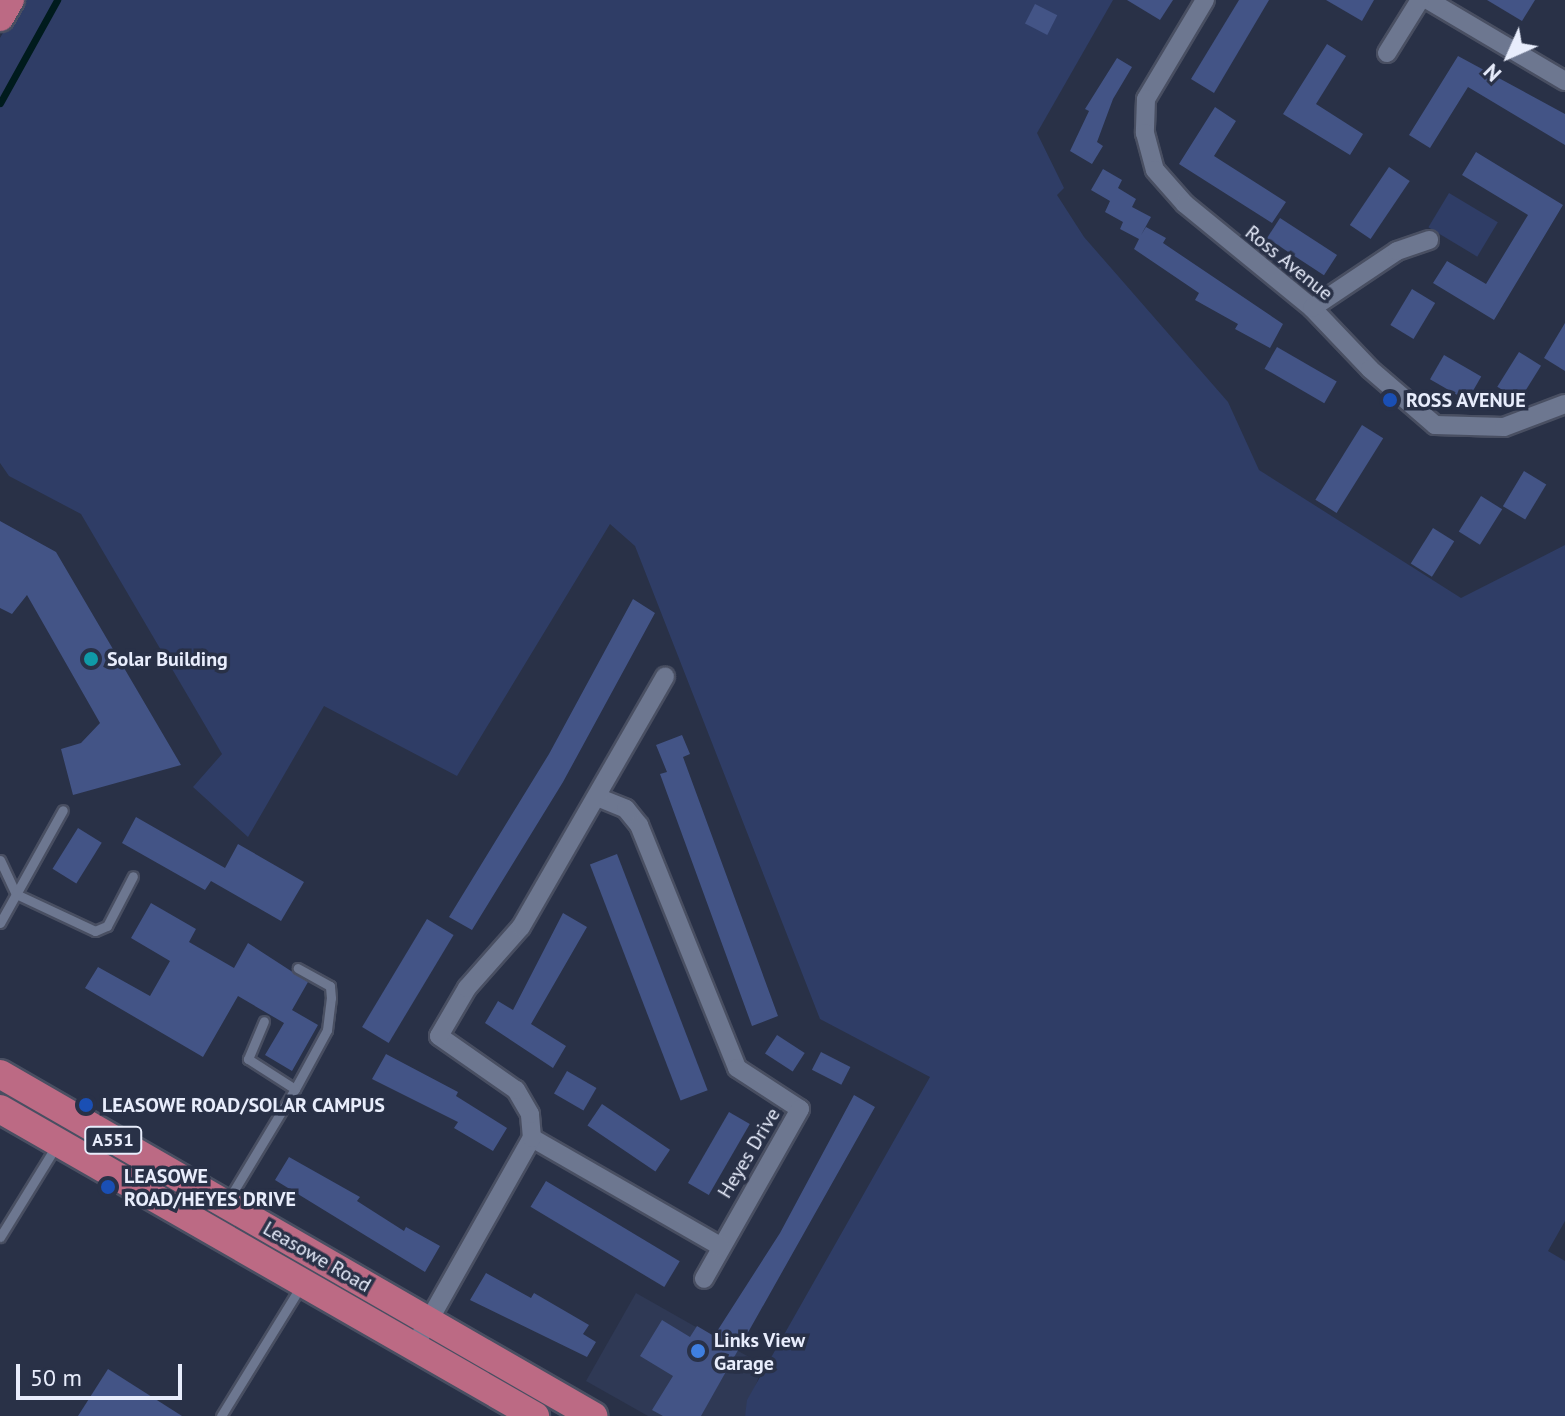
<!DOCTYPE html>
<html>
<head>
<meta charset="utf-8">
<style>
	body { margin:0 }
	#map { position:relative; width:1565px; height:1416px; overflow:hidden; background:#293147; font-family:"PT Sans",sans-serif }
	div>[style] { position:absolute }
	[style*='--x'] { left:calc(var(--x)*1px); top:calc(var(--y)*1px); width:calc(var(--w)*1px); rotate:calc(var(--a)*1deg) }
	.built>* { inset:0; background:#2f3955 }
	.green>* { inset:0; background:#2f3d66; transform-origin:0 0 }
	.stream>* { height:7px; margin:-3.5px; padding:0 3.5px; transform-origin:3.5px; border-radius:3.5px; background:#001b1d }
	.building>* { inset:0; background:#435486; transform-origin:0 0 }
	.roads { filter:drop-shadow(2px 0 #494f62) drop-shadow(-2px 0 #494f62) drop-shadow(0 2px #494f62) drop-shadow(0 -2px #494f62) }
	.service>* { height:9px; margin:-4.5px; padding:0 4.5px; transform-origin:4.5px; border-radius:4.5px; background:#6d7790 }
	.minor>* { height:18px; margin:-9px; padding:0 9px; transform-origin:9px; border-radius:9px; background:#6d7790 }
	.primary>* { height:28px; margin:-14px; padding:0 14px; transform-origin:14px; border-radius:14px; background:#bc6a84 }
	.dots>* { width:22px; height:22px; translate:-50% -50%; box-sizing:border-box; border:4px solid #293147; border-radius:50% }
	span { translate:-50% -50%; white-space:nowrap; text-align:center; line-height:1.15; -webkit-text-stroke:7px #293147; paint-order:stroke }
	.shield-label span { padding:2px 6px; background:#293147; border:2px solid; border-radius:6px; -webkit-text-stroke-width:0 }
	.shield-label { font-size:18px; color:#e8edfc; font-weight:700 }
	.street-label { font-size:20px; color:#e8edfc }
	.poi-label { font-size:20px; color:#e8edfc; font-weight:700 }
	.left { translate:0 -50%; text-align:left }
	.north { position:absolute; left:1469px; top:16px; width:80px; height:80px; -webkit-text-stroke:6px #293147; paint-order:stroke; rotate:225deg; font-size:22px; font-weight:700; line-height:32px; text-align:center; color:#e8edfc }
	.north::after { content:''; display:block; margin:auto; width:28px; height:36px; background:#e8edfc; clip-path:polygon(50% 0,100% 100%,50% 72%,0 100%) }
	.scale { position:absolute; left:16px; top:1364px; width:166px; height:36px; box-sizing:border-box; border:4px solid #e8edfc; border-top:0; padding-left:10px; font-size:24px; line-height:28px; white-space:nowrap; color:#e8edfc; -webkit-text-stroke:6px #293147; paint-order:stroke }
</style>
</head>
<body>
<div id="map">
	<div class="built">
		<div style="clip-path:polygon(636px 1293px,763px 1365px,745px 1416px,648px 1416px,586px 1381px)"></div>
	</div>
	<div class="green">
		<div style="clip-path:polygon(22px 0,1113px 0,1037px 133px,1064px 188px,1057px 195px,1084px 237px,1228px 402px,1259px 470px,1461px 598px,1565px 545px,1565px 1221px,1548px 1251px,1565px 1261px,1565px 1416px,745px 1416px,747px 1400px,930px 1077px,820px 1019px,635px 546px,610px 524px,457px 776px,324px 706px,248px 837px,193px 787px,222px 754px,81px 514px,9px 476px,0 463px,0 38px)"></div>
		<div style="left:1449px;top:193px;width:57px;height:40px;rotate:31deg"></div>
	</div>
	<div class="stream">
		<div style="--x:0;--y:103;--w:118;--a:-61"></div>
	</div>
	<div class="building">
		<div style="clip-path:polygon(1127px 0,1173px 0,1160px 20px)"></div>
		<div style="clip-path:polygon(1239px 0,1269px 0,1214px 93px,1191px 79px)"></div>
		<div style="clip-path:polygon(1326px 0,1374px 0,1362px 21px)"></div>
		<div style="clip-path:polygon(1487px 0,1535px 0,1522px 21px)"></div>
		<div style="left:1035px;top:4px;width:25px;height:22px;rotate:27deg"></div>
		<div style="clip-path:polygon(1327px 44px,1346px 56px,1316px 104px,1363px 134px,1350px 155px,1283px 114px)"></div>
		<div style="clip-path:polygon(1458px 56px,1565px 114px,1565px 145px,1468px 87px,1430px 148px,1409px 135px)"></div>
		<div style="clip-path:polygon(1117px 58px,1132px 67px,1113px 99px,1097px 142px,1103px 146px,1092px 164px,1070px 151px,1089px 111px,1085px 109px)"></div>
		<div style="clip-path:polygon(1215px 107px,1236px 121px,1214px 156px,1286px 202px,1272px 223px,1179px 164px)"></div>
		<div style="clip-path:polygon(1476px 152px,1563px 205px,1494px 320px,1433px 283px,1447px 261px,1486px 284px,1528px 215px,1462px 175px)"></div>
		<div style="left:1389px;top:167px;width:25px;height:70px;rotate:34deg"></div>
		<div style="clip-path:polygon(1103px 169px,1122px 180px,1118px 188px,1136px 199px,1132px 207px,1151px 217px,1141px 235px,1146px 227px,1166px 238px,1163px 243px,1283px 324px,1270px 348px,1235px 329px,1238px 324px,1195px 300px,1199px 293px,1134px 249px,1139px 239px,1120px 229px,1123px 222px,1105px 212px,1110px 201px,1091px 190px)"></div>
		<div style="left:1280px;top:218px;width:68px;height:24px;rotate:33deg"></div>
		<div style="left:1412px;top:289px;width:27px;height:42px;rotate:31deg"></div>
		<div style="clip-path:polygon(1565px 323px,1565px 371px,1544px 358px)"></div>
		<div style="left:1277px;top:347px;width:69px;height:25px;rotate:30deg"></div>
		<div style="left:1519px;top:352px;width:26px;height:41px;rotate:32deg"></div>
		<div style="left:1444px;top:355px;width:43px;height:28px;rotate:30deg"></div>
		<div style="left:1362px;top:425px;width:25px;height:88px;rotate:32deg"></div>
		<div style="left:1524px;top:471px;width:26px;height:41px;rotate:31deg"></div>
		<div style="left:1481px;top:496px;width:25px;height:42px;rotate:32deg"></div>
		<div style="clip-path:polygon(0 521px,56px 552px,181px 765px,73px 795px,61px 749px,81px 743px,100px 723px,27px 595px,12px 614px,0 608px)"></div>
		<div style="left:1433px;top:528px;width:25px;height:42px;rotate:32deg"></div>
		<div style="clip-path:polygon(633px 599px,655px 613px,563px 782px,472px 930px,449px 917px,549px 754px)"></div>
		<div style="clip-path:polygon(682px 735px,690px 754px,683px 757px,778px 1016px,752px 1026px,660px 774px,667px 772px,656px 745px)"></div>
		<div style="clip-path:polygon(136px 817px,225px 868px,238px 844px,304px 882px,281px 921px,211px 881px,205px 890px,122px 843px)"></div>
		<div style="left:78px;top:828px;width:28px;height:48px;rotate:32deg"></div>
		<div style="left:617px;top:854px;width:253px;height:29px;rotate:69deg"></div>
		<div style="clip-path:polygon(151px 903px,196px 929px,189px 942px,234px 968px,248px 943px,308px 982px,292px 1010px,318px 1025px,292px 1071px,265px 1055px,284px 1023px,238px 996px,203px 1057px,85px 988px,98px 967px,150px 996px,170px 961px,131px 938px)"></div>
		<div style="clip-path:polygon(563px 913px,587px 927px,531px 1024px,566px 1046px,553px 1068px,485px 1023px,498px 1001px,513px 1010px)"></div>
		<div style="left:427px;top:919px;width:31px;height:126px;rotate:31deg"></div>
		<div style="left:777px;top:1035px;width:33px;height:22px;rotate:33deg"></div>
		<div style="left:821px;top:1052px;width:33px;height:20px;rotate:27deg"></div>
		<div style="clip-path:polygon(386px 1054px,458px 1092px,456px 1096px,507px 1128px,493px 1151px,454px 1128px,458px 1122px,372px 1079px)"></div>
		<div style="left:567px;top:1071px;width:34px;height:26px;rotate:30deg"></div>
		<div style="clip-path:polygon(854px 1095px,875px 1107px,701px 1416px,663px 1416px,652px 1410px,673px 1376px,640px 1356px,662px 1320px,690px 1337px,697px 1326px,714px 1336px,780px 1233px)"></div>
		<div style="left:602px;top:1104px;width:82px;height:26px;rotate:34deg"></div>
		<div style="left:729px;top:1112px;width:24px;height:82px;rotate:30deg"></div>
		<div style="clip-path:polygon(289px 1157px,360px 1197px,357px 1201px,404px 1231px,406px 1227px,440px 1246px,425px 1272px,275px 1180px)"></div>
		<div style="left:546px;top:1181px;width:156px;height:30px;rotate:31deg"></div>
		<div style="clip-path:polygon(486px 1273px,531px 1298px,534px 1293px,589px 1325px,583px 1334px,596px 1342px,587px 1357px,470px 1300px)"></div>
		<div style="clip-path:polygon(108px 1369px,182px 1416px,78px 1416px)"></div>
	</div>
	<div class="roads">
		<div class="service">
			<div style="--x:0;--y:860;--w:38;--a:65"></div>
			<div style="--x:16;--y:894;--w:87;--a:25.1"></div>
			<div style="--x:95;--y:931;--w:13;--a:-23"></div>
			<div style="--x:107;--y:926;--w:56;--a:-62.5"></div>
			<div style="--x:0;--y:923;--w:129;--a:-60.9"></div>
			<div style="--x:295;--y:1089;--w:67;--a:-61.5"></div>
			<div style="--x:327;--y:1030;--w:32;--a:-83"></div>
			<div style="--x:331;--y:998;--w:12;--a:-95"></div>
			<div style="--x:330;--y:986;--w:37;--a:-151"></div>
			<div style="--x:227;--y:1202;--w:132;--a:-59"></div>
			<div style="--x:295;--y:1089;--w:56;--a:-147.4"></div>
			<div style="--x:248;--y:1059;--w:41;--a:-67.2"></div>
			<div style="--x:0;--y:1237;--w:107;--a:-58.4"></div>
			<div style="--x:221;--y:1416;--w:153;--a:-58.4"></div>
		</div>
		<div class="minor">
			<div style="--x:1205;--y:0;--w:115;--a:120.8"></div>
			<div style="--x:1146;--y:99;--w:34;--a:92"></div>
			<div style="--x:1145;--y:133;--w:38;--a:75"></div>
			<div style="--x:1155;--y:170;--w:45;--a:48.6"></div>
			<div style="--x:1185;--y:204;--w:164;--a:39.3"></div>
			<div style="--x:1312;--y:308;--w:84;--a:46.4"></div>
			<div style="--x:1370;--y:369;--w:86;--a:40.7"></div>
			<div style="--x:1435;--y:425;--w:69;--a:1.7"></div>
			<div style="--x:1504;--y:427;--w:65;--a:-20.7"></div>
			<div style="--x:1428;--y:0;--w:159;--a:30.6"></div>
			<div style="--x:1387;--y:53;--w:62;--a:-58.1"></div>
			<div style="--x:1312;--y:308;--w:102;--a:-33.8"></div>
			<div style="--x:1397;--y:251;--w:34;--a:-19"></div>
			<div style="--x:597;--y:797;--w:31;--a:22"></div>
			<div style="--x:626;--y:809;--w:21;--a:51"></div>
			<div style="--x:639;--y:825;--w:262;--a:68"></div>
			<div style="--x:737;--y:1068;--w:75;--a:33.1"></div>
			<div style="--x:800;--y:1109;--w:195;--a:119.5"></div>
			<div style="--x:532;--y:1138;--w:217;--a:29.9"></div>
			<div style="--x:414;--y:1347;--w:240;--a:-60.6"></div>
			<div style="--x:532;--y:1138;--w:24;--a:-95"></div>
			<div style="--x:530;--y:1114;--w:28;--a:-120"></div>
			<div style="--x:516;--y:1090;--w:94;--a:-145"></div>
			<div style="--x:439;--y:1036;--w:56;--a:-59.7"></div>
			<div style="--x:467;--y:988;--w:81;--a:-48.5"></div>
			<div style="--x:521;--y:927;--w:289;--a:-60.1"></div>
		</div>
		<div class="primary">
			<div style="--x:0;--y:17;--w:20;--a:-60"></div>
			<div style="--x:0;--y:1074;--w:685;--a:29.97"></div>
			<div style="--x:0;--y:1109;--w:617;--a:29.85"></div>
		</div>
	</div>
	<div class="dots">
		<div style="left:1390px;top:400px;background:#1a4fb4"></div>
		<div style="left:91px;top:659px;background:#0f9aa8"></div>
		<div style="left:86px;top:1105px;background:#1a4fb4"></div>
		<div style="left:108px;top:1187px;background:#1a4fb4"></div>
		<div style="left:698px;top:1351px;background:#3f7fe0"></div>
	</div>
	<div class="shield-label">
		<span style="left:113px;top:1140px">A551</span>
	</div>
	<div class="street-label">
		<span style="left:1289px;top:263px;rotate:39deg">Ross Avenue</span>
		<span style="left:749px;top:1153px;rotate:-59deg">Heyes Drive</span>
		<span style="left:317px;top:1257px;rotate:30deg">Leasowe Road</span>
	</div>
	<div class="poi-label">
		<span class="left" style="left:1406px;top:400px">ROSS AVENUE</span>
		<span class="left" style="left:107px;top:659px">Solar Building</span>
		<span class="left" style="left:102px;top:1105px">LEASOWE ROAD/SOLAR CAMPUS</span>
		<span class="left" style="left:124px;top:1188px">LEASOWE<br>ROAD/HEYES DRIVE</span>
		<span class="left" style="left:714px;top:1352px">Links View<br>Garage</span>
	</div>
	<div class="north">N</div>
	<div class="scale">50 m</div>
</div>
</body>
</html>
